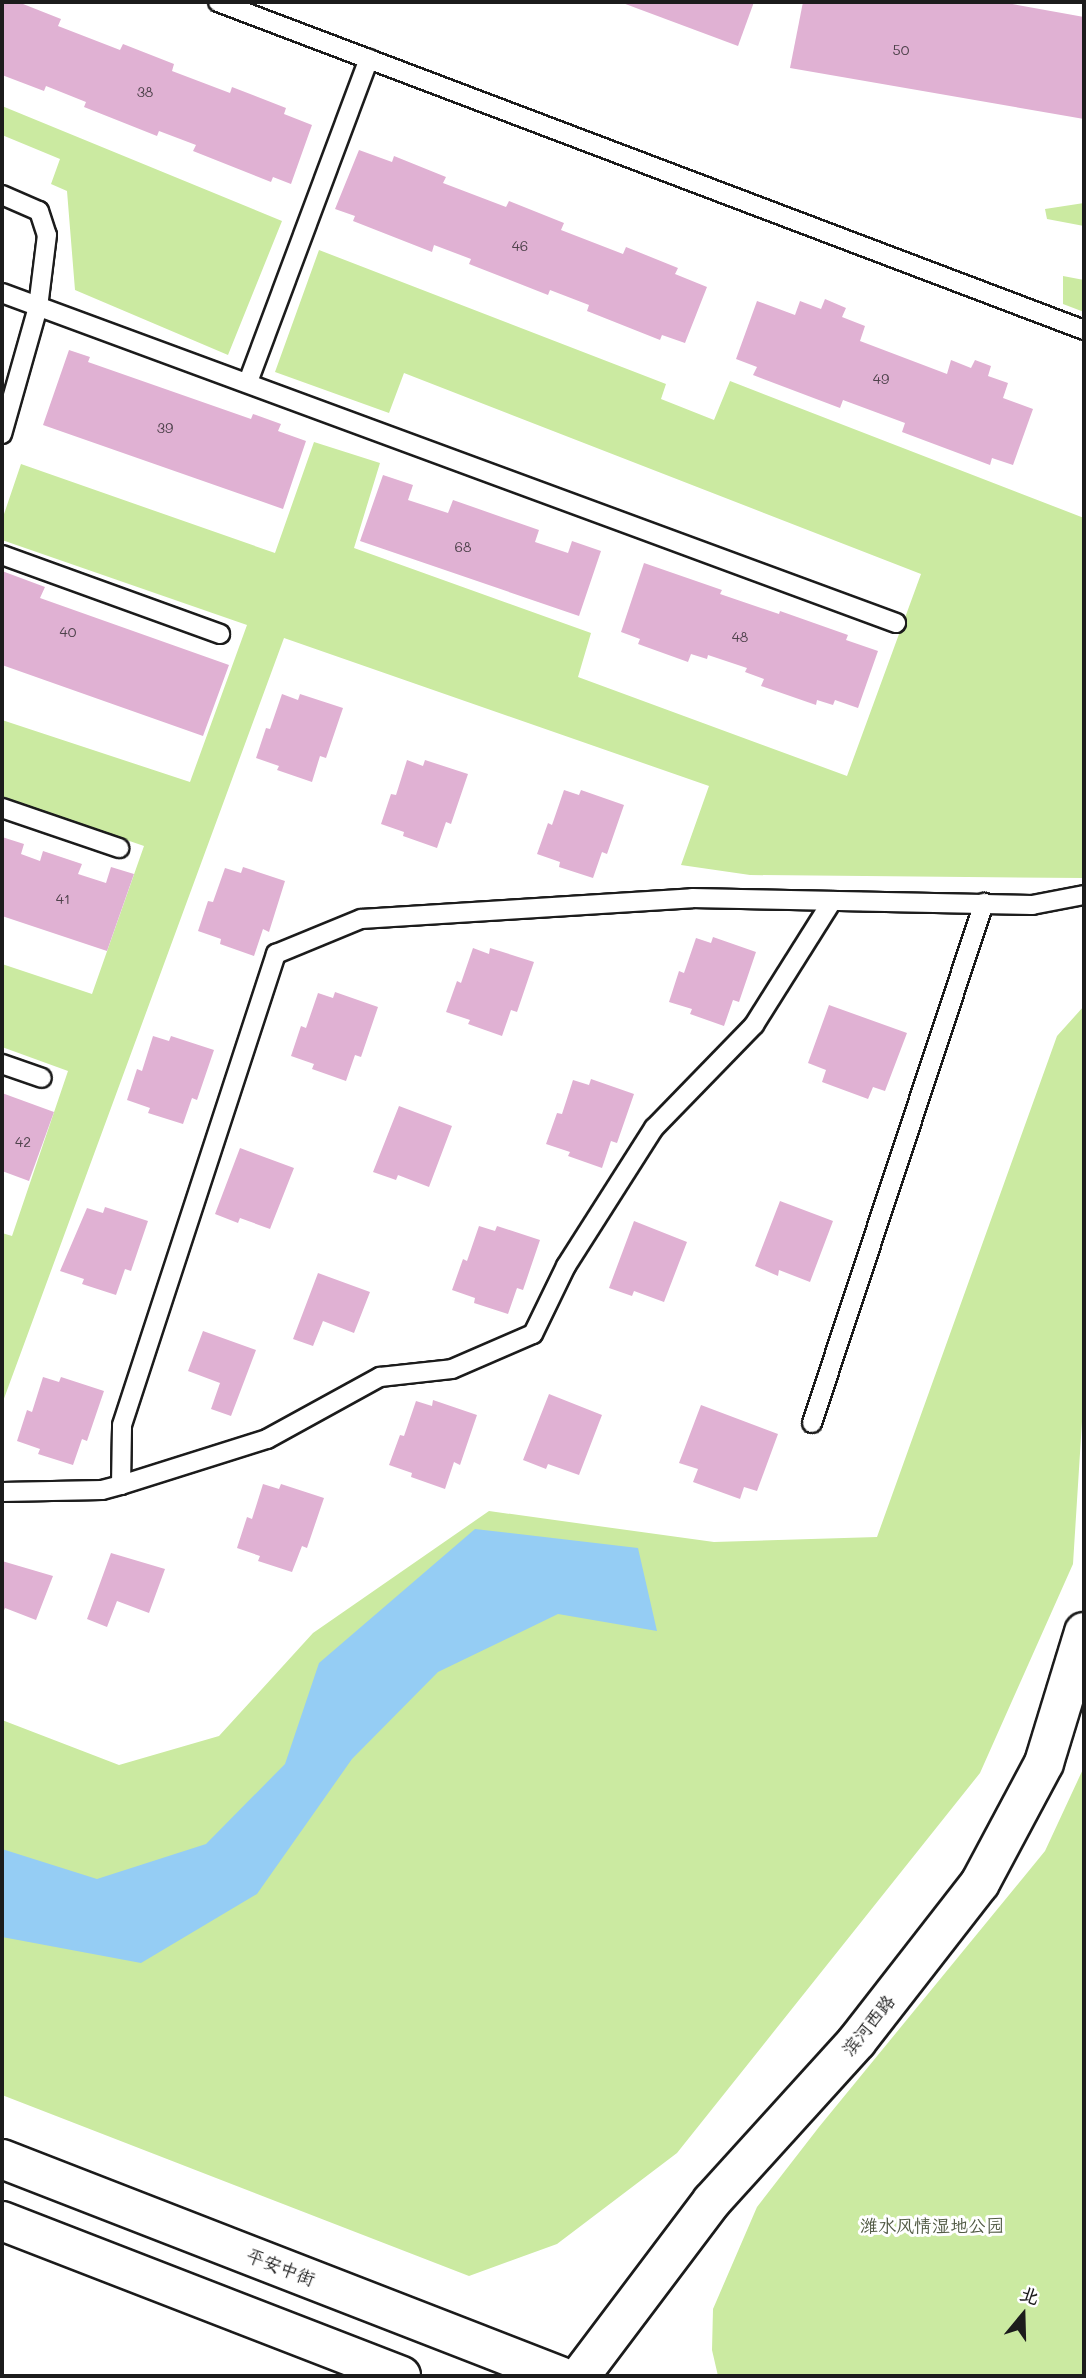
<!DOCTYPE html>
<html>
<head>
<meta charset="utf-8">
<style>
	body { margin:0 }
	#map { position:relative; width:1086px; height:2378px; overflow:hidden; background:#fff; font-family:Mali,"LXGW WenKai TC",sans-serif }
	div>[style] { position:absolute }
	[style*='--x'] { left:calc(var(--x)*1px); top:calc(var(--y)*1px); width:calc(var(--w)*1px); rotate:calc(var(--a)*1deg) }
	.green>* { inset:0; background:#cbeaa1 }
	.water>* { inset:0; background:#95cdf4 }
	.building>* { inset:0; background:#e0b1d3 }
	.roads { filter:drop-shadow(2px 0 #1c1c1c) drop-shadow(-2px 0 #1c1c1c) drop-shadow(0 2px #1c1c1c) drop-shadow(0 -2px #1c1c1c) }
	.service>* { height:18px; margin:-9px; padding:0 9px; transform-origin:9px; border-radius:9px; background:#fff }
	.tertiary>* { height:38px; margin:-19px; padding:0 19px; transform-origin:19px; border-radius:19px; background:#fff }
	.primary>* { height:38px; margin:-19px; padding:0 19px; transform-origin:19px; border-radius:19px; background:#fff }
	span { translate:-50% -50%; white-space:nowrap; text-align:center; line-height:1.15; -webkit-text-stroke:6px #fff; paint-order:stroke }
	.number-label { font-size:14px; color:#4d414a }
	.number-label span { -webkit-text-stroke-width:0 }
	.street-label { font-size:18px; color:#1c1c1c }
	.park-label { font-size:18px; color:#515a44 }
	.frame { position:absolute; inset:0; border:4px solid #1c1c1c; pointer-events:none }
	.north { position:absolute; left:988px; top:2280px; width:70px; height:70px; -webkit-text-stroke:5px #fff; paint-order:stroke; rotate:19deg; font-size:19px; font-weight:700; line-height:28px; text-align:center; color:#1c1c1c }
	.north::after { content:''; display:block; margin:auto; width:24px; height:32px; background:#1c1c1c; clip-path:polygon(50% 0,100% 100%,50% 72%,0 100%) }
</style>
</head>
<body>
<div id="map">
	<div class="green">
		<div style="clip-path:polygon(2px 106px,282px 221px,228px 355px,75px 290px,67px 191px,51px 184px,60px 159px,2px 135px)"></div>
		<div style="clip-path:polygon(1084px 203px,1084px 226px,1047px 219px,1045px 209px)"></div>
		<div style="clip-path:polygon(319px 250px,666px 384px,661px 399px,714px 420px,730px 381px,1084px 518px,1084px 878px,750px 875px,681px 865px,709px 786px,284px 638px,2px 1404px,2px 1233px,12px 1236px,68px 1071px,2px 1047px,2px 964px,92px 994px,144px 846px,2px 797px,2px 720px,190px 782px,247px 625px,2px 540px,2px 520px,21px 464px,275px 553px,314px 442px,380px 463px,354px 548px,591px 633px,578px 677px,847px 776px,921px 574px,404px 373px,389px 413px,275px 372px)"></div>
		<div style="clip-path:polygon(1063px 276px,1084px 280px,1084px 312px,1063px 304px)"></div>
		<div style="clip-path:polygon(1084px 1006px,1084px 1390px,1073px 1564px,980px 1773px,677px 2153px,557px 2244px,469px 2276px,2px 2095px,2px 1720px,119px 1765px,219px 1736px,313px 1633px,489px 1511px,714px 1542px,877px 1537px,1057px 1036px)"></div>
		<div style="clip-path:polygon(1084px 1767px,1084px 2376px,718px 2376px,712px 2350px,713px 2309px,757px 2207px,819px 2127px,1045px 1851px)"></div>
	</div>
	<div class="water">
		<div style="clip-path:polygon(475px 1529px,638px 1548px,657px 1631px,558px 1614px,438px 1672px,352px 1759px,257px 1894px,141px 1963px,2px 1937px,2px 1849px,97px 1879px,206px 1844px,285px 1764px,319px 1663px)"></div>
	</div>
	<div class="building">
		<div style="clip-path:polygon(18px 2px,61px 19px,58px 26px,120px 50px,123px 44px,174px 64px,172px 71px,230px 93px,232px 87px,286px 108px,284px 114px,312px 125px,291px 184px,273px 177px,271px 182px,193px 151px,196px 145px,159px 131px,157px 136px,84px 107px,86px 102px,46px 86px,44px 91px,2px 75px,2px 3px)"></div>
		<div style="clip-path:polygon(620px 2px,754px 2px,738px 46px)"></div>
		<div style="clip-path:polygon(803px 2px,1001px 2px,1084px 17px,1084px 119px,790px 68px)"></div>
		<div style="clip-path:polygon(359px 150px,392px 162px,394px 156px,446px 177px,443px 183px,506px 207px,509px 201px,564px 223px,561px 230px,623px 254px,626px 247px,678px 268px,675px 274px,707px 287px,685px 343px,662px 335px,660px 340px,587px 311px,589px 305px,550px 290px,548px 295px,469px 264px,471px 259px,434px 245px,432px 252px,353px 221px,355px 216px,335px 209px)"></div>
		<div style="clip-path:polygon(825px 299px,846px 308px,842px 317px,865px 326px,860px 341px,947px 374px,951px 360px,971px 368px,975px 360px,991px 366px,988px 376px,1008px 383px,1003px 398px,1033px 409px,1013px 465px,992px 458px,990px 465px,902px 432px,905px 423px,843px 400px,840px 408px,753px 375px,757px 367px,736px 359px,757px 301px,795px 315px,800px 301px,821px 309px)"></div>
		<div style="clip-path:polygon(69px 350px,90px 357px,88px 362px,251px 419px,253px 414px,281px 424px,278px 431px,306px 441px,283px 509px,43px 425px)"></div>
		<div style="clip-path:polygon(383px 475px,413px 485px,408px 500px,448px 513px,453px 500px,539px 530px,535px 542px,568px 553px,572px 541px,601px 551px,579px 616px,360px 541px)"></div>
		<div style="clip-path:polygon(644px 563px,722px 590px,720px 594px,779px 614px,780px 611px,848px 635px,846px 640px,878px 651px,858px 708px,835px 700px,833px 705px,817px 700px,816px 705px,761px 686px,764px 679px,745px 672px,747px 668px,708px 655px,707px 659px,691px 654px,688px 662px,638px 644px,640px 639px,621px 632px)"></div>
		<div style="clip-path:polygon(2px 571px,45px 587px,40px 598px,229px 665px,203px 736px,2px 665px)"></div>
		<div style="clip-path:polygon(282px 694px,298px 700px,300px 694px,343px 708px,326px 758px,320px 756px,312px 782px,277px 770px,279px 766px,256px 758px,266px 728px,270px 729px)"></div>
		<div style="clip-path:polygon(407px 760px,423px 766px,425px 760px,468px 774px,451px 824px,446px 822px,437px 848px,403px 836px,404px 832px,381px 824px,391px 794px,396px 795px)"></div>
		<div style="clip-path:polygon(564px 790px,579px 795px,581px 790px,624px 805px,607px 854px,602px 852px,593px 878px,559px 867px,560px 862px,537px 854px,548px 823px,552px 825px)"></div>
		<div style="clip-path:polygon(2px 837px,24px 844px,21px 854px,40px 861px,43px 851px,82px 864px,78px 874px,106px 883px,111px 867px,134px 874px,107px 951px,2px 916px)"></div>
		<div style="clip-path:polygon(243px 867px,285px 881px,269px 932px,263px 929px,254px 956px,220px 944px,221px 939px,198px 931px,208px 901px,213px 902px,225px 868px,241px 873px)"></div>
		<div style="clip-path:polygon(713px 937px,756px 952px,739px 1002px,733px 1000px,724px 1026px,690px 1014px,692px 1009px,669px 1002px,679px 971px,684px 973px,696px 938px,711px 943px)"></div>
		<div style="clip-path:polygon(473px 948px,489px 954px,490px 948px,534px 962px,517px 1012px,511px 1010px,502px 1036px,468px 1024px,470px 1020px,446px 1012px,457px 981px,461px 983px)"></div>
		<div style="clip-path:polygon(335px 992px,378px 1007px,361px 1057px,355px 1055px,346px 1081px,312px 1069px,314px 1064px,291px 1056px,301px 1026px,306px 1028px,318px 993px,333px 998px)"></div>
		<div style="clip-path:polygon(829px 1005px,907px 1033px,885px 1091px,873px 1087px,868px 1099px,822px 1082px,826px 1070px,808px 1063px)"></div>
		<div style="clip-path:polygon(153px 1036px,169px 1041px,171px 1036px,214px 1050px,197px 1100px,192px 1098px,183px 1124px,148px 1113px,150px 1108px,127px 1100px,137px 1069px,142px 1071px)"></div>
		<div style="clip-path:polygon(591px 1079px,634px 1094px,617px 1143px,611px 1141px,602px 1168px,568px 1156px,570px 1152px,546px 1144px,557px 1113px,562px 1114px,573px 1080px,589px 1085px)"></div>
		<div style="clip-path:polygon(2px 1093px,54px 1112px,29px 1181px,2px 1171px)"></div>
		<div style="clip-path:polygon(399px 1106px,452px 1126px,429px 1187px,398px 1175px,396px 1180px,373px 1172px)"></div>
		<div style="clip-path:polygon(240px 1148px,294px 1168px,270px 1229px,240px 1218px,238px 1223px,215px 1214px)"></div>
		<div style="clip-path:polygon(780px 1201px,833px 1221px,810px 1282px,779px 1270px,778px 1276px,755px 1266px)"></div>
		<div style="clip-path:polygon(105px 1207px,148px 1221px,131px 1271px,125px 1269px,116px 1295px,82px 1284px,84px 1279px,60px 1271px,87px 1208px,103px 1213px)"></div>
		<div style="clip-path:polygon(634px 1221px,687px 1242px,664px 1302px,634px 1291px,632px 1296px,609px 1288px)"></div>
		<div style="clip-path:polygon(479px 1226px,495px 1231px,497px 1226px,540px 1240px,523px 1290px,517px 1288px,508px 1314px,474px 1303px,475px 1298px,452px 1290px,463px 1259px,467px 1261px)"></div>
		<div style="clip-path:polygon(318px 1273px,370px 1292px,354px 1333px,323px 1321px,313px 1346px,293px 1339px)"></div>
		<div style="clip-path:polygon(203px 1331px,256px 1350px,231px 1416px,211px 1409px,220px 1383px,188px 1371px)"></div>
		<div style="clip-path:polygon(43px 1377px,59px 1382px,61px 1377px,104px 1391px,87px 1441px,82px 1439px,73px 1465px,38px 1454px,40px 1449px,17px 1441px,27px 1410px,32px 1412px)"></div>
		<div style="clip-path:polygon(549px 1394px,602px 1415px,579px 1475px,548px 1464px,546px 1469px,523px 1460px)"></div>
		<div style="clip-path:polygon(433px 1400px,477px 1415px,460px 1465px,454px 1462px,445px 1489px,411px 1477px,412px 1473px,389px 1465px,400px 1435px,404px 1436px,416px 1401px,432px 1406px)"></div>
		<div style="clip-path:polygon(701px 1405px,778px 1434px,757px 1491px,744px 1487px,740px 1499px,693px 1482px,698px 1469px,679px 1463px)"></div>
		<div style="clip-path:polygon(263px 1484px,279px 1489px,281px 1484px,324px 1498px,307px 1548px,302px 1546px,292px 1572px,258px 1561px,260px 1556px,237px 1548px,247px 1517px,252px 1519px)"></div>
		<div style="clip-path:polygon(111px 1553px,165px 1569px,149px 1613px,117px 1601px,107px 1627px,87px 1619px)"></div>
		<div style="clip-path:polygon(2px 1561px,53px 1576px,36px 1620px,5px 1608px,2px 1615px)"></div>
	</div>
	<div class="roads">
		<div class="service">
			<div style="--x:218;--y:2;--w:926;--a:20.74"></div>
			<div style="--x:2;--y:195;--w:40;--a:23.4"></div>
			<div style="--x:39;--y:211;--w:25;--a:72"></div>
			<div style="--x:47;--y:235;--w:73;--a:97.1"></div>
			<div style="--x:38;--y:307;--w:132;--a:105.8"></div>
			<div style="--x:2;--y:293;--w:953;--a:20.26"></div>
			<div style="--x:248;--y:382;--w:345;--a:-69.5"></div>
			<div style="--x:2;--y:555;--w:232;--a:19.9"></div>
			<div style="--x:2;--y:808;--w:124;--a:18.9"></div>
			<div style="--x:2;--y:1064;--w:42;--a:19.3"></div>
			<div style="--x:812;--y:1423;--w:548;--a:-71.7"></div>
			<div style="--x:121;--y:1485;--w:60;--a:-89"></div>
			<div style="--x:122;--y:1425;--w:496;--a:-71.9"></div>
			<div style="--x:276;--y:954;--w:92;--a:-22.4"></div>
			<div style="--x:361;--y:919;--w:332;--a:-3.6"></div>
			<div style="--x:692;--y:898;--w:340;--a:1.2"></div>
			<div style="--x:1032;--y:905;--w:53;--a:-10.9"></div>
			<div style="--x:2;--y:1492;--w:100;--a:-1.1"></div>
			<div style="--x:102;--y:1490;--w:20;--a:-15"></div>
			<div style="--x:121;--y:1485;--w:153;--a:-17.5"></div>
			<div style="--x:267;--y:1439;--w:129;--a:-28.8"></div>
			<div style="--x:380;--y:1377;--w:72;--a:-6.3"></div>
			<div style="--x:452;--y:1369;--w:88;--a:-23.4"></div>
			<div style="--x:533;--y:1334;--w:76;--a:-64.1"></div>
			<div style="--x:566;--y:1266;--w:164;--a:-57.5"></div>
			<div style="--x:654;--y:1128;--w:144;--a:-45.8"></div>
			<div style="--x:754;--y:1025;--w:146;--a:-57.8"></div>
		</div>
		<div class="tertiary">
			<div style="--x:580;--y:2376;--w:219;--a:-53"></div>
			<div style="--x:712;--y:2201;--w:216;--a:-47.8"></div>
			<div style="--x:857;--y:2041;--w:200;--a:-52.1"></div>
			<div style="--x:980;--y:1883;--w:136;--a:-61.9"></div>
			<div style="--x:1044;--y:1763;--w:137;--a:-73"></div>
		</div>
		<div class="primary">
			<div style="--x:2;--y:2159;--w:599;--a:21.25"></div>
			<div style="--x:2;--y:2221;--w:428;--a:21.2"></div>
		</div>
	</div>
	<div class="number-label">
		<span style="left:901px;top:50px">50</span>
		<span style="left:145px;top:92px">38</span>
		<span style="left:520px;top:246px">46</span>
		<span style="left:881px;top:379px">49</span>
		<span style="left:165px;top:428px">39</span>
		<span style="left:463px;top:547px">68</span>
		<span style="left:68px;top:632px">40</span>
		<span style="left:740px;top:637px">48</span>
		<span style="left:63px;top:899px">41</span>
		<span style="left:23px;top:1142px">42</span>
	</div>
	<div class="street-label">
		<span style="left:868px;top:2025px;rotate:-51deg">滨河西路</span>
		<span style="left:281px;top:2267px;rotate:21deg">平安中街</span>
	</div>
	<div class="park-label">
		<span style="left:932px;top:2225px">潍水风情湿地公园</span>
	</div>
	<div class="frame"></div>
	<div class="north">北</div>
</div>
</body>
</html>
